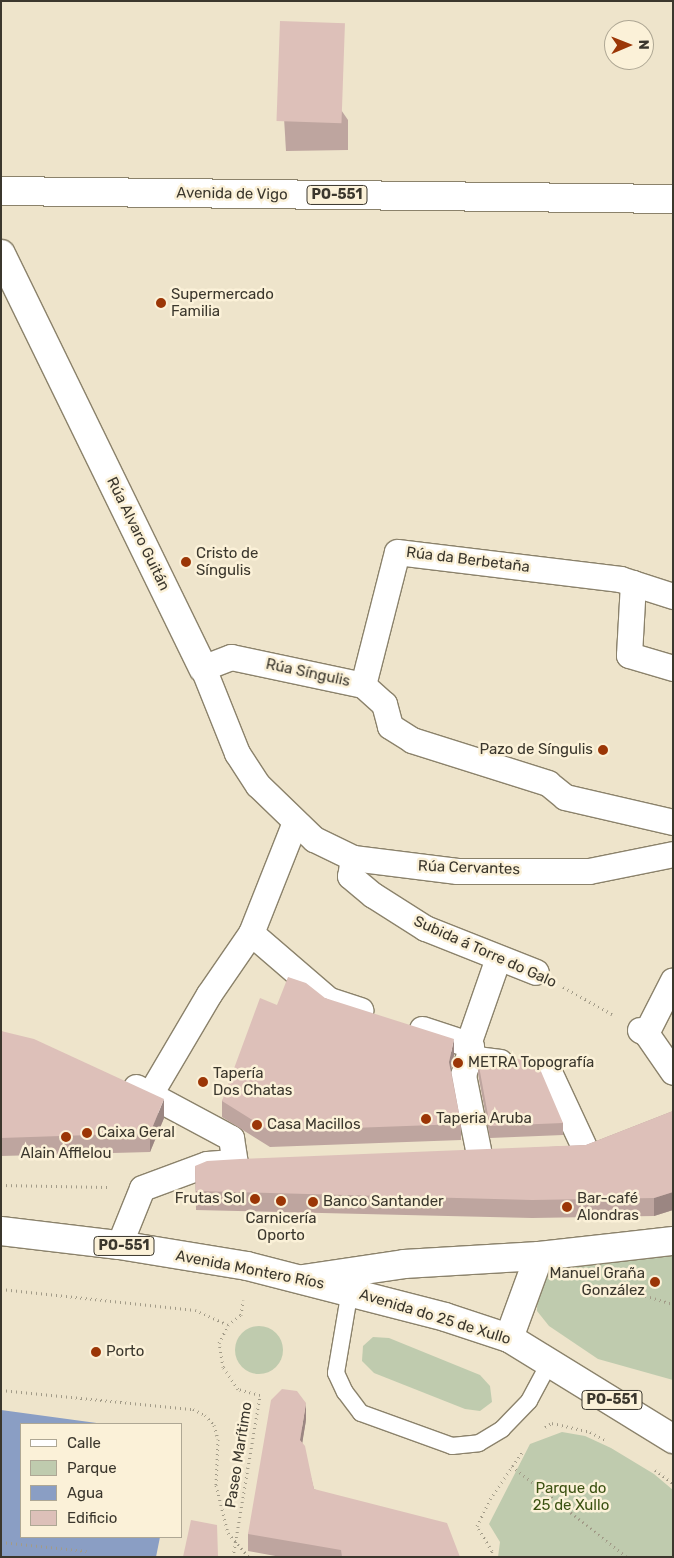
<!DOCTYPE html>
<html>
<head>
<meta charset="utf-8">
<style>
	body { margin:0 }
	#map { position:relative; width:674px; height:1558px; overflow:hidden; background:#eee4cb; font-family:Rubik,sans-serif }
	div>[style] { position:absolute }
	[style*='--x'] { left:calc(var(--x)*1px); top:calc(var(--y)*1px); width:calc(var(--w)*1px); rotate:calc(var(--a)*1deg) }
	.green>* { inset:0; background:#bfcbae }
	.round { border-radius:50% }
	.water>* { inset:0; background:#8a9ec4 }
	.path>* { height:3px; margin-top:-1.5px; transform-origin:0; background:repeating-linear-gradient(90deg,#a29b88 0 1px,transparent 0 5px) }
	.roads { filter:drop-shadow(1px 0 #8b826b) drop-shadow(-1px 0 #8b826b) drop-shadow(0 1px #8b826b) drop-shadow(0 -1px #8b826b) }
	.service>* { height:16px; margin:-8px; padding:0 8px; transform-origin:8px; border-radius:8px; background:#fff }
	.pedestrian>* { height:25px; margin:-12.5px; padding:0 12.5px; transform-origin:12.5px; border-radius:12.5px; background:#fff }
	.minor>* { height:28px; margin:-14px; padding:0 14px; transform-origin:14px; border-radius:14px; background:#fff }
	.primary>* { height:28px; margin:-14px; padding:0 14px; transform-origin:14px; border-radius:14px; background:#fff }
	.wall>* { inset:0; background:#bea59f }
	.shaded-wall>* { inset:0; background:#9b8682 }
	.building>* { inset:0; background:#ddc0b9; transform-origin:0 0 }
	.dots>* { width:14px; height:14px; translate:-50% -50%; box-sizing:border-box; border:2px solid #fbf1d8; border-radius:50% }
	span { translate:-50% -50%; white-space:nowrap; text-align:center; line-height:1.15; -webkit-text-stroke:5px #fbf1d8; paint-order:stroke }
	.shield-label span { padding:1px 4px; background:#fbf1d8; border:1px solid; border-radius:4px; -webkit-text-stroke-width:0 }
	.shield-label { font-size:14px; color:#3b372d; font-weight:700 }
	.street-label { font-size:15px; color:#3b372d }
	.poi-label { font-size:15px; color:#3b372d }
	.left { translate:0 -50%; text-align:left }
	.right { translate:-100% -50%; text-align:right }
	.park-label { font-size:15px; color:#3b5111 }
	.frame { position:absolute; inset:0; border:2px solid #3b372d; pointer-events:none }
	.legend { position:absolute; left:20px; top:1423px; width:162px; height:115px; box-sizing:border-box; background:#fbf1d8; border:1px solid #aea794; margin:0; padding:6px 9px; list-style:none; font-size:15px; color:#3b372d }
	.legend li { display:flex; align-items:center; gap:10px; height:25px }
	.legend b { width:25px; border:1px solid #aea794 }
	.north { position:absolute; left:604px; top:20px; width:50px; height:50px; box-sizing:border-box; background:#fbf1d8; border:1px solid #aea794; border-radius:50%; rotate:89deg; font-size:14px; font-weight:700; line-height:20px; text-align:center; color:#3b372d }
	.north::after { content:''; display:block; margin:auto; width:18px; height:22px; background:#9b3606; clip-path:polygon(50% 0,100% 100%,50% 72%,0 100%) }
</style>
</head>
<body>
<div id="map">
	<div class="green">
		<div style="clip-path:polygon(673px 1256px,673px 1380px,598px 1359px,549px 1326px,537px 1311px,538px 1288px,548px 1272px,566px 1266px)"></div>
		<div class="round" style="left:235px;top:1326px;width:48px;height:48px"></div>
		<div style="clip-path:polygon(373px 1337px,389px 1338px,480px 1375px,490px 1386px,492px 1402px,480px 1411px,465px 1409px,374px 1373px,362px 1361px,363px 1346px)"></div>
		<div style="clip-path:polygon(562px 1432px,585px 1436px,611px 1448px,654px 1474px,673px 1490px,673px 1557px,498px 1557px,500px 1542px,489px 1524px,530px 1444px)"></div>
	</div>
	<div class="water">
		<div style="clip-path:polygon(1px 1410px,104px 1424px,21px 1424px,21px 1537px,160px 1537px,156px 1557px,1px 1557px)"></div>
	</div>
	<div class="path">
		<div style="--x:563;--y:987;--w:56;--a:28.9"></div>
		<div style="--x:1;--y:1185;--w:106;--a:1.1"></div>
		<div style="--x:626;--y:1279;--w:11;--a:90"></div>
		<div style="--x:626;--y:1290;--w:49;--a:16.6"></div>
		<div style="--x:1;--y:1289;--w:195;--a:6.2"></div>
		<div style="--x:195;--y:1310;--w:36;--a:24"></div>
		<div style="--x:1;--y:1390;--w:193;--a:5.7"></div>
		<div style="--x:193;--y:1409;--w:13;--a:27"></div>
		<div style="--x:205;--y:1415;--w:13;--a:48"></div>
		<div style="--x:214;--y:1425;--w:15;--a:74"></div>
		<div style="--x:218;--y:1439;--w:46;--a:92.5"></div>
		<div style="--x:216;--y:1485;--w:49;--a:76"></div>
		<div style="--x:228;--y:1533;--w:32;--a:49"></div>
		<div style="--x:545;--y:1427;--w:8;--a:-30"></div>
		<div style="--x:552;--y:1423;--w:39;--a:13"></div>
		<div style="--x:590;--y:1432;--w:17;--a:28"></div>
		<div style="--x:512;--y:1466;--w:147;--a:38.4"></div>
		<div style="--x:655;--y:1470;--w:22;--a:36"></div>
		<div style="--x:1;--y:1542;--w:86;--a:6"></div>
		<div style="--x:233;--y:1557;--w:164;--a:-80.5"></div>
		<div style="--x:260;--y:1395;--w:23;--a:-165"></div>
		<div style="--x:238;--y:1389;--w:27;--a:-124"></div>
		<div style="--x:223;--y:1367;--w:24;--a:-99"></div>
		<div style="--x:219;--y:1343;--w:20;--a:-63"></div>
		<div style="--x:228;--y:1325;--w:16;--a:-38"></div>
		<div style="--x:241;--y:1315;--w:15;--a:-82"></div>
		<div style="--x:490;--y:1557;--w:6;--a:-72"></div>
		<div style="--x:492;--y:1551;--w:29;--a:-121"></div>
		<div style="--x:477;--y:1526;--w:30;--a:-64"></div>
		<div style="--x:490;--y:1499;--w:58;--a:-55.5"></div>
	</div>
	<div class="roads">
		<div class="service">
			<div style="--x:350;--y:1290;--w:84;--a:99.6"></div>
			<div style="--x:336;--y:1373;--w:21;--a:65"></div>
			<div style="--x:345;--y:1392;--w:26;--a:53"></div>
			<div style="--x:361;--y:1413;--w:97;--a:19.9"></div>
			<div style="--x:452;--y:1446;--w:27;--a:-6"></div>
			<div style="--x:479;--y:1443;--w:27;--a:-31"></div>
			<div style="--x:502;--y:1429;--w:39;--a:-46"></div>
			<div style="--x:529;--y:1401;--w:47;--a:-61.8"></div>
		</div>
		<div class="pedestrian">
			<div style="--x:633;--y:583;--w:72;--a:93.2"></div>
			<div style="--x:629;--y:655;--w:46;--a:16.5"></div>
			<div style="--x:363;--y:685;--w:137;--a:-75.7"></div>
			<div style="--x:397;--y:552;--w:225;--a:6.9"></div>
			<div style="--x:620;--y:579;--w:56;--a:17.8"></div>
			<div style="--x:673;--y:822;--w:111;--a:-167"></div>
			<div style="--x:565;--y:797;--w:22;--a:-141"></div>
			<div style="--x:548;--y:783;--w:143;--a:-162.5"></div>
			<div style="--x:412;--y:740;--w:26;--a:-148"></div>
			<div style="--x:390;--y:726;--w:23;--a:-105"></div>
			<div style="--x:384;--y:704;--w:28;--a:-138"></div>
			<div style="--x:363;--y:685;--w:135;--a:-168"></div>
			<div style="--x:231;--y:657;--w:30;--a:159"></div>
			<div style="--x:203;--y:668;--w:92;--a:68.2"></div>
			<div style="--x:237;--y:753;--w:38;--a:57"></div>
			<div style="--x:258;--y:785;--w:78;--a:44"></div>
			<div style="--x:314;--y:839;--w:43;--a:26"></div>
			<div style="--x:353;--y:858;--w:105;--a:7.1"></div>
			<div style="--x:457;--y:871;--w:132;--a:0"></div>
			<div style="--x:589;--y:871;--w:86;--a:-11.4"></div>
			<div style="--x:353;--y:858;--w:18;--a:99"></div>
			<div style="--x:350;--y:876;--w:30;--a:40"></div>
			<div style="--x:373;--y:895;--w:62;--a:32.4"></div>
			<div style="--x:425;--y:928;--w:119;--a:21.6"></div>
			<div style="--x:251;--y:933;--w:103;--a:40.7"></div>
			<div style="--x:329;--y:1000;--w:33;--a:18"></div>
			<div style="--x:422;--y:1029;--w:48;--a:18.1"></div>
			<div style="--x:468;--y:1044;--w:17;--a:62"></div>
			<div style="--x:476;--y:1059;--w:24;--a:7"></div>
			<div style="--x:640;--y:1030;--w:7;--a:27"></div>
			<div style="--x:646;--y:1033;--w:47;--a:55.3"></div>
			<div style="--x:646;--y:1033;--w:59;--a:-63"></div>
			<div style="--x:468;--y:1044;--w:91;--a:-70.8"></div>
			<div style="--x:471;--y:1046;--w:30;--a:105"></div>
			<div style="--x:463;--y:1075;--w:81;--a:78.6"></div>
			<div style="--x:551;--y:1076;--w:81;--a:65"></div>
			<div style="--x:136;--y:1087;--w:108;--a:28.2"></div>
			<div style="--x:231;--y:1138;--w:24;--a:81"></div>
			<div style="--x:150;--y:1094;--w:116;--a:-59.5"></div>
			<div style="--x:209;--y:994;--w:74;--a:-55.5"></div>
			<div style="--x:251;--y:933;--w:119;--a:-68.4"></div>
			<div style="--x:119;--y:1245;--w:61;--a:-68"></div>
			<div style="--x:142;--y:1188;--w:69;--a:-20.3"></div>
			<div style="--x:207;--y:1164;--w:22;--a:-5"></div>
		</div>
		<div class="minor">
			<div style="--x:1;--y:254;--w:461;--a:64"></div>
			<div style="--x:303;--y:1279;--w:102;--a:-8.4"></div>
			<div style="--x:404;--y:1264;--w:135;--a:-3.4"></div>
			<div style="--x:539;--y:1256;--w:135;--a:-6.4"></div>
			<div style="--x:509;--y:1338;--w:87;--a:-69.9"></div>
		</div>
		<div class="primary">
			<div style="--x:1;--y:191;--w:672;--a:0.68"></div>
			<div style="--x:1;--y:1231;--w:119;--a:6.8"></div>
			<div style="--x:119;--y:1245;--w:130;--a:9.3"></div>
			<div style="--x:247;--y:1266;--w:204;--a:14.4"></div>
			<div style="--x:445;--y:1317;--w:67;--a:18.2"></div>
			<div style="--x:509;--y:1338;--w:193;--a:31.6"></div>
		</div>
	</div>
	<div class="wall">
		<div style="clip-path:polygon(280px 21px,348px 120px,348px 150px,286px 151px,280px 51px)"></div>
		<div style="clip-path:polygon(325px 998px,454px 1055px,451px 1070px,461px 1124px,461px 1140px,270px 1147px,222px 1117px,222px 1101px,277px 1005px)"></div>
		<div style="clip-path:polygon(1px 1031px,164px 1118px,150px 1152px,1px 1156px)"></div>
		<div style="clip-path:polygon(478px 1061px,563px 1123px,563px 1135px,490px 1138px,478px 1074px)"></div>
		<div style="clip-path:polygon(673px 1111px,673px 1210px,654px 1216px,532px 1218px,196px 1210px,195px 1166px,586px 1145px)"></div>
		<div style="clip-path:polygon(306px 1420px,302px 1443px,314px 1489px,460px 1557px,281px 1557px,248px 1551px,248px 1534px)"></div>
	</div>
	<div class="shaded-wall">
		<div style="clip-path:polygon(454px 1039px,454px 1055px,449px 1078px,449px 1062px)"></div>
		<div style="clip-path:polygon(164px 1099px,164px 1118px,150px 1152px,150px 1133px)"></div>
		<div style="clip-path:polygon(673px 1192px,673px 1210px,654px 1216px,654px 1198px)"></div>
		<div style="clip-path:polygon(306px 1403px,306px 1420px,300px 1457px,300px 1440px)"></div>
	</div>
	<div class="building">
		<div style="left:280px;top:21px;width:65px;height:100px;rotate:2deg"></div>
		<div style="clip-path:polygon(288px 977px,306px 983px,325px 998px,454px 1039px,449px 1062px,461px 1124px,270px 1131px,222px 1101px,260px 998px,277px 1005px)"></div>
		<div style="clip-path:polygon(1px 1031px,34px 1039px,164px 1099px,150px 1133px,1px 1138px)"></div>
		<div style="clip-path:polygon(512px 1058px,537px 1062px,563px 1123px,490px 1126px,478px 1061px,499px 1064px)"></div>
		<div style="clip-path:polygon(673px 1111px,673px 1192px,654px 1198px,532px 1200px,196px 1191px,195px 1166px,207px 1161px,240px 1159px,586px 1145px)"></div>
		<div style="clip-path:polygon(282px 1389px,297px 1391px,306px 1403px,300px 1440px,305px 1446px,314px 1489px,447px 1523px,460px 1557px,342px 1557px,341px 1550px,248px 1534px,271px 1400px)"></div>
		<div style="clip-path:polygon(191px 1520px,217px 1525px,218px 1557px,183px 1557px)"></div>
	</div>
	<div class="dots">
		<div style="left:161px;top:303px;background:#9b3606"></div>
		<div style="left:186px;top:562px;background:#9b3606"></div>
		<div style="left:603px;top:750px;background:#9b3606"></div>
		<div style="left:458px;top:1063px;background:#9b3606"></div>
		<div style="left:203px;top:1082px;background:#9b3606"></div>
		<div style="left:426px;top:1119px;background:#9b3606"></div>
		<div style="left:257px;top:1125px;background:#9b3606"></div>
		<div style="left:87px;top:1133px;background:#9b3606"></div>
		<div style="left:66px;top:1137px;background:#9b3606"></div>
		<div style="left:255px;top:1199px;background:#9b3606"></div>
		<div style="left:281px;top:1201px;background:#9b3606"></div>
		<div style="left:313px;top:1202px;background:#9b3606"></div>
		<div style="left:567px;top:1207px;background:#9b3606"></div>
		<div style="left:655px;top:1282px;background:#9b3606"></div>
		<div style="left:96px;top:1352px;background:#9b3606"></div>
	</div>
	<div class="shield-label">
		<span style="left:337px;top:195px">PO-551</span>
		<span style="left:124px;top:1246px">PO-551</span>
		<span style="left:612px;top:1400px">PO-551</span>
	</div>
	<div class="street-label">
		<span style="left:232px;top:194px;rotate:1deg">Avenida de Vigo</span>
		<span style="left:138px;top:534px;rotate:64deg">Rúa Alvaro Guitán</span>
		<span style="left:468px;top:560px;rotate:7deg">Rúa da Berbetaña</span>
		<span style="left:308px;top:673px;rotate:12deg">Rúa Síngulis</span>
		<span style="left:469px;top:868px;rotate:2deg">Rúa Cervantes</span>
		<span style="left:485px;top:952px;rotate:24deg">Subida á Torre do Galo</span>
		<span style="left:250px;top:1270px;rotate:11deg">Avenida Montero Ríos</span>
		<span style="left:435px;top:1317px;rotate:17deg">Avenida do 25 de Xullo</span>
		<span style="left:239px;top:1455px;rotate:-81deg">Paseo Marítimo</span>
	</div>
	<div class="poi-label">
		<span class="left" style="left:171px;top:303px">Supermercado<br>Familia</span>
		<span class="left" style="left:196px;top:562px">Cristo de<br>Síngulis</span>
		<span class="right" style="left:593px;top:750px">Pazo de Síngulis</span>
		<span class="left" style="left:468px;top:1063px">METRA Topografía</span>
		<span class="left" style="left:213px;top:1082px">Tapería<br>Dos Chatas</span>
		<span class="left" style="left:436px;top:1119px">Taperia Aruba</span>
		<span class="left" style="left:267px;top:1125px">Casa Macillos</span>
		<span class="left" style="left:97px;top:1133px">Caixa Geral</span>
		<span style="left:66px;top:1154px">Alain Afflelou</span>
		<span class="left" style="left:577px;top:1207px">Bar-café<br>Alondras</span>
		<span class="right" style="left:245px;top:1199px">Frutas Sol</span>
		<span class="left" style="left:323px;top:1202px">Banco Santander</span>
		<span style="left:281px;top:1227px">Carnicería<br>Oporto</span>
		<span class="right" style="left:645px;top:1282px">Manuel Graña<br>González</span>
		<span class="left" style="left:106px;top:1352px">Porto</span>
	</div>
	<div class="park-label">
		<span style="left:571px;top:1497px">Parque do<br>25 de Xullo</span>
	</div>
	<div class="frame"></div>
	<ul class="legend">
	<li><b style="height:6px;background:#fff"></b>Calle</li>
	<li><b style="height:14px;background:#bfcbae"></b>Parque</li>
	<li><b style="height:14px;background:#8a9ec4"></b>Agua</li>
	<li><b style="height:14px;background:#ddc0b9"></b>Edificio</li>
	</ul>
	<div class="north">N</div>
</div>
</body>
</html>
